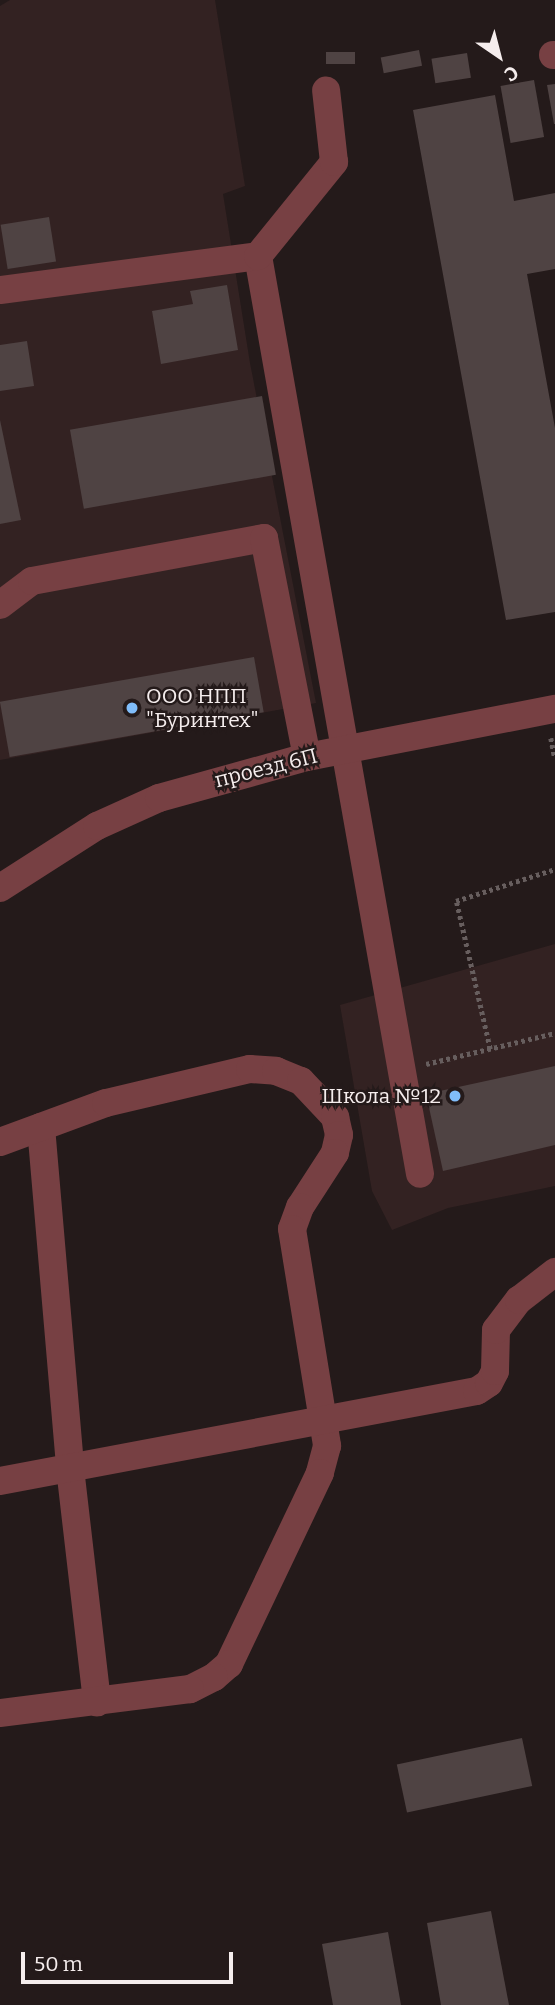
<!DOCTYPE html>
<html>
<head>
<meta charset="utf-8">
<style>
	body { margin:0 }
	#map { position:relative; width:555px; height:2005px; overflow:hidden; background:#241a1a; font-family:Bitter,serif }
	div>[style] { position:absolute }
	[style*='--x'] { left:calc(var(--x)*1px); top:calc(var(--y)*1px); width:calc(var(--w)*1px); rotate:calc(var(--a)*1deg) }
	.built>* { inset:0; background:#322 }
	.building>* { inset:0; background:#4f4343; transform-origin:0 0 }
	.path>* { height:4.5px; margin-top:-2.25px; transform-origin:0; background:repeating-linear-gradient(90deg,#675e5e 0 3.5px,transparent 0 7px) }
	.minor>* { height:28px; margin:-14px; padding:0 14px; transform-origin:14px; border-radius:14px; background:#774043 }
	.dots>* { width:19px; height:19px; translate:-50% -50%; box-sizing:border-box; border:4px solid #241a1a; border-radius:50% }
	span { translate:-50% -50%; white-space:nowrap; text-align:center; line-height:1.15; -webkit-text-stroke:5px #241a1a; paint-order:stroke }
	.poi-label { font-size:21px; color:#f5eded }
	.left { translate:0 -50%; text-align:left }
	.right { translate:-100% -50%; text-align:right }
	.street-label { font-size:21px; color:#f5eded }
	.north { position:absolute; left:464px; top:21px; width:70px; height:70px; -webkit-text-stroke:5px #241a1a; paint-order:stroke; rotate:145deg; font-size:19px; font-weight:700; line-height:28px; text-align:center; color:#f5eded }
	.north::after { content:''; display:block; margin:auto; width:24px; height:32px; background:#f5eded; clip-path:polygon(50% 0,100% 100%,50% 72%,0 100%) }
	.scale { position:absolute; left:21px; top:1952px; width:212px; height:32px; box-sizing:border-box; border:4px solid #f5eded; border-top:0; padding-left:9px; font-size:21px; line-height:24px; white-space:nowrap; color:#f5eded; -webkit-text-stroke:5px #241a1a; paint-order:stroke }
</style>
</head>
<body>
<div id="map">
	<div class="built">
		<div style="clip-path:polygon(10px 0,215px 0,245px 186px,223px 194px,250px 363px,316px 703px,0 760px,0 6px)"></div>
		<div style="clip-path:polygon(555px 944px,555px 1186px,448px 1208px,392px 1230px,372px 1191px,340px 1005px)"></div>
	</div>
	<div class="building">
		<div style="left:419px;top:50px;width:16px;height:39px;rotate:79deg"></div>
		<div style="left:326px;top:52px;width:29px;height:12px"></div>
		<div style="left:467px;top:53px;width:25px;height:36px;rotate:81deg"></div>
		<div style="left:534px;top:80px;width:58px;height:34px;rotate:80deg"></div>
		<div style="clip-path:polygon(555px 84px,555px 124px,554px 124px,547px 85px)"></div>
		<div style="clip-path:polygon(495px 95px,514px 201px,555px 193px,555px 269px,527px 274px,555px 428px,555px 612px,506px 620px,413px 110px)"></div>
		<div style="left:49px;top:217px;width:45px;height:49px;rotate:81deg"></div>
		<div style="clip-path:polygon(227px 285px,238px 350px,161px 364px,152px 311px,193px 304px,190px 291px)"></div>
		<div style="clip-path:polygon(27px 341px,34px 386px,0 391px,0 345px)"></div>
		<div style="left:262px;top:396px;width:80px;height:195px;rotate:80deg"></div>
		<div style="clip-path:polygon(0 420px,21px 520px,0 524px)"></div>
		<div style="left:254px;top:657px;width:56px;height:258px;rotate:80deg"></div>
		<div style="clip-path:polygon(555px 1066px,555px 1145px,443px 1171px,426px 1094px)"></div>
		<div style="left:522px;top:1738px;width:49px;height:128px;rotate:78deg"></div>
		<div style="clip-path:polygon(491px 1911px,509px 2005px,441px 2005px,427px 1923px)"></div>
		<div style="clip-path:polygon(388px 1932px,401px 2005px,333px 2005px,322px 1944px)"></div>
	</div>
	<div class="path">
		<div style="--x:551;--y:738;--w:20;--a:79"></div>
		<div style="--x:490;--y:1049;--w:152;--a:-102.9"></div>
		<div style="--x:456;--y:901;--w:104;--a:-17.9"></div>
		<div style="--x:426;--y:1064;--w:133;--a:-13.5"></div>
	</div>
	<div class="minor">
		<div style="--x:553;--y:55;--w:2;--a:0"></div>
		<div style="--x:258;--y:256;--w:932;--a:79.99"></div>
		<div style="--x:0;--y:290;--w:260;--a:-7.5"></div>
		<div style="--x:258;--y:256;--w:121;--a:-51"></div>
		<div style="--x:334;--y:162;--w:72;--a:-96.3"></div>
		<div style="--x:0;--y:605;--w:40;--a:-37"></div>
		<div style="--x:32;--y:581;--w:236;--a:-10.5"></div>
		<div style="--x:264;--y:538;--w:223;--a:78.9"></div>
		<div style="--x:0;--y:888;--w:115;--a:-32.6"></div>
		<div style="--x:97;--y:826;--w:68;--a:-24.3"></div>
		<div style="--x:159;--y:798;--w:154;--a:-15.5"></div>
		<div style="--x:307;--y:757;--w:253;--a:-11"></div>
		<div style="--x:41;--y:1127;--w:342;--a:85.1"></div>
		<div style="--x:70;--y:1468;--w:236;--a:83.4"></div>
		<div style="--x:0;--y:1142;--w:113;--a:-20.2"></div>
		<div style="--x:106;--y:1103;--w:148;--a:-13.3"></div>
		<div style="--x:250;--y:1069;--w:26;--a:4"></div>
		<div style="--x:276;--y:1071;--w:27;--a:22"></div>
		<div style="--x:301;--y:1081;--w:50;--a:46.6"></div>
		<div style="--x:335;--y:1117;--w:18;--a:77"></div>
		<div style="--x:339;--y:1135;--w:18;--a:103"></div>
		<div style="--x:335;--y:1153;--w:64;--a:122.9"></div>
		<div style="--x:300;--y:1207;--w:23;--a:110"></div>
		<div style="--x:292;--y:1229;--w:220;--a:80.8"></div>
		<div style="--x:327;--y:1446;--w:28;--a:105"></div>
		<div style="--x:320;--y:1473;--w:212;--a:115.5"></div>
		<div style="--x:229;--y:1664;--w:20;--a:139"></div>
		<div style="--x:214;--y:1677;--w:27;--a:153"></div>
		<div style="--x:190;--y:1689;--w:192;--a:172.8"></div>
		<div style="--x:0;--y:1481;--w:485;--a:-10.7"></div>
		<div style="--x:477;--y:1391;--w:14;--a:-34"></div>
		<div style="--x:489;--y:1383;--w:13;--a:-63"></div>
		<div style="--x:495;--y:1371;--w:41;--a:-88.6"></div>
		<div style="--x:496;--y:1330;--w:38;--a:-53"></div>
		<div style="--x:519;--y:1300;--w:46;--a:-37.9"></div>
	</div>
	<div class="dots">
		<div style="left:132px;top:708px;background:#80bdfa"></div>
		<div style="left:455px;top:1096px;background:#80bdfa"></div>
	</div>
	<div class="poi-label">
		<span class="left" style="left:146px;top:708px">ООО НПП<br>"Буринтех"</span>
		<span class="right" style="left:441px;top:1096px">Школа №12</span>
	</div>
	<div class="street-label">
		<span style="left:266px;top:768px;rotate:-14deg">проезд 6П</span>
	</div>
	<div class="north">С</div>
	<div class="scale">50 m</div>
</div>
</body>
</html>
